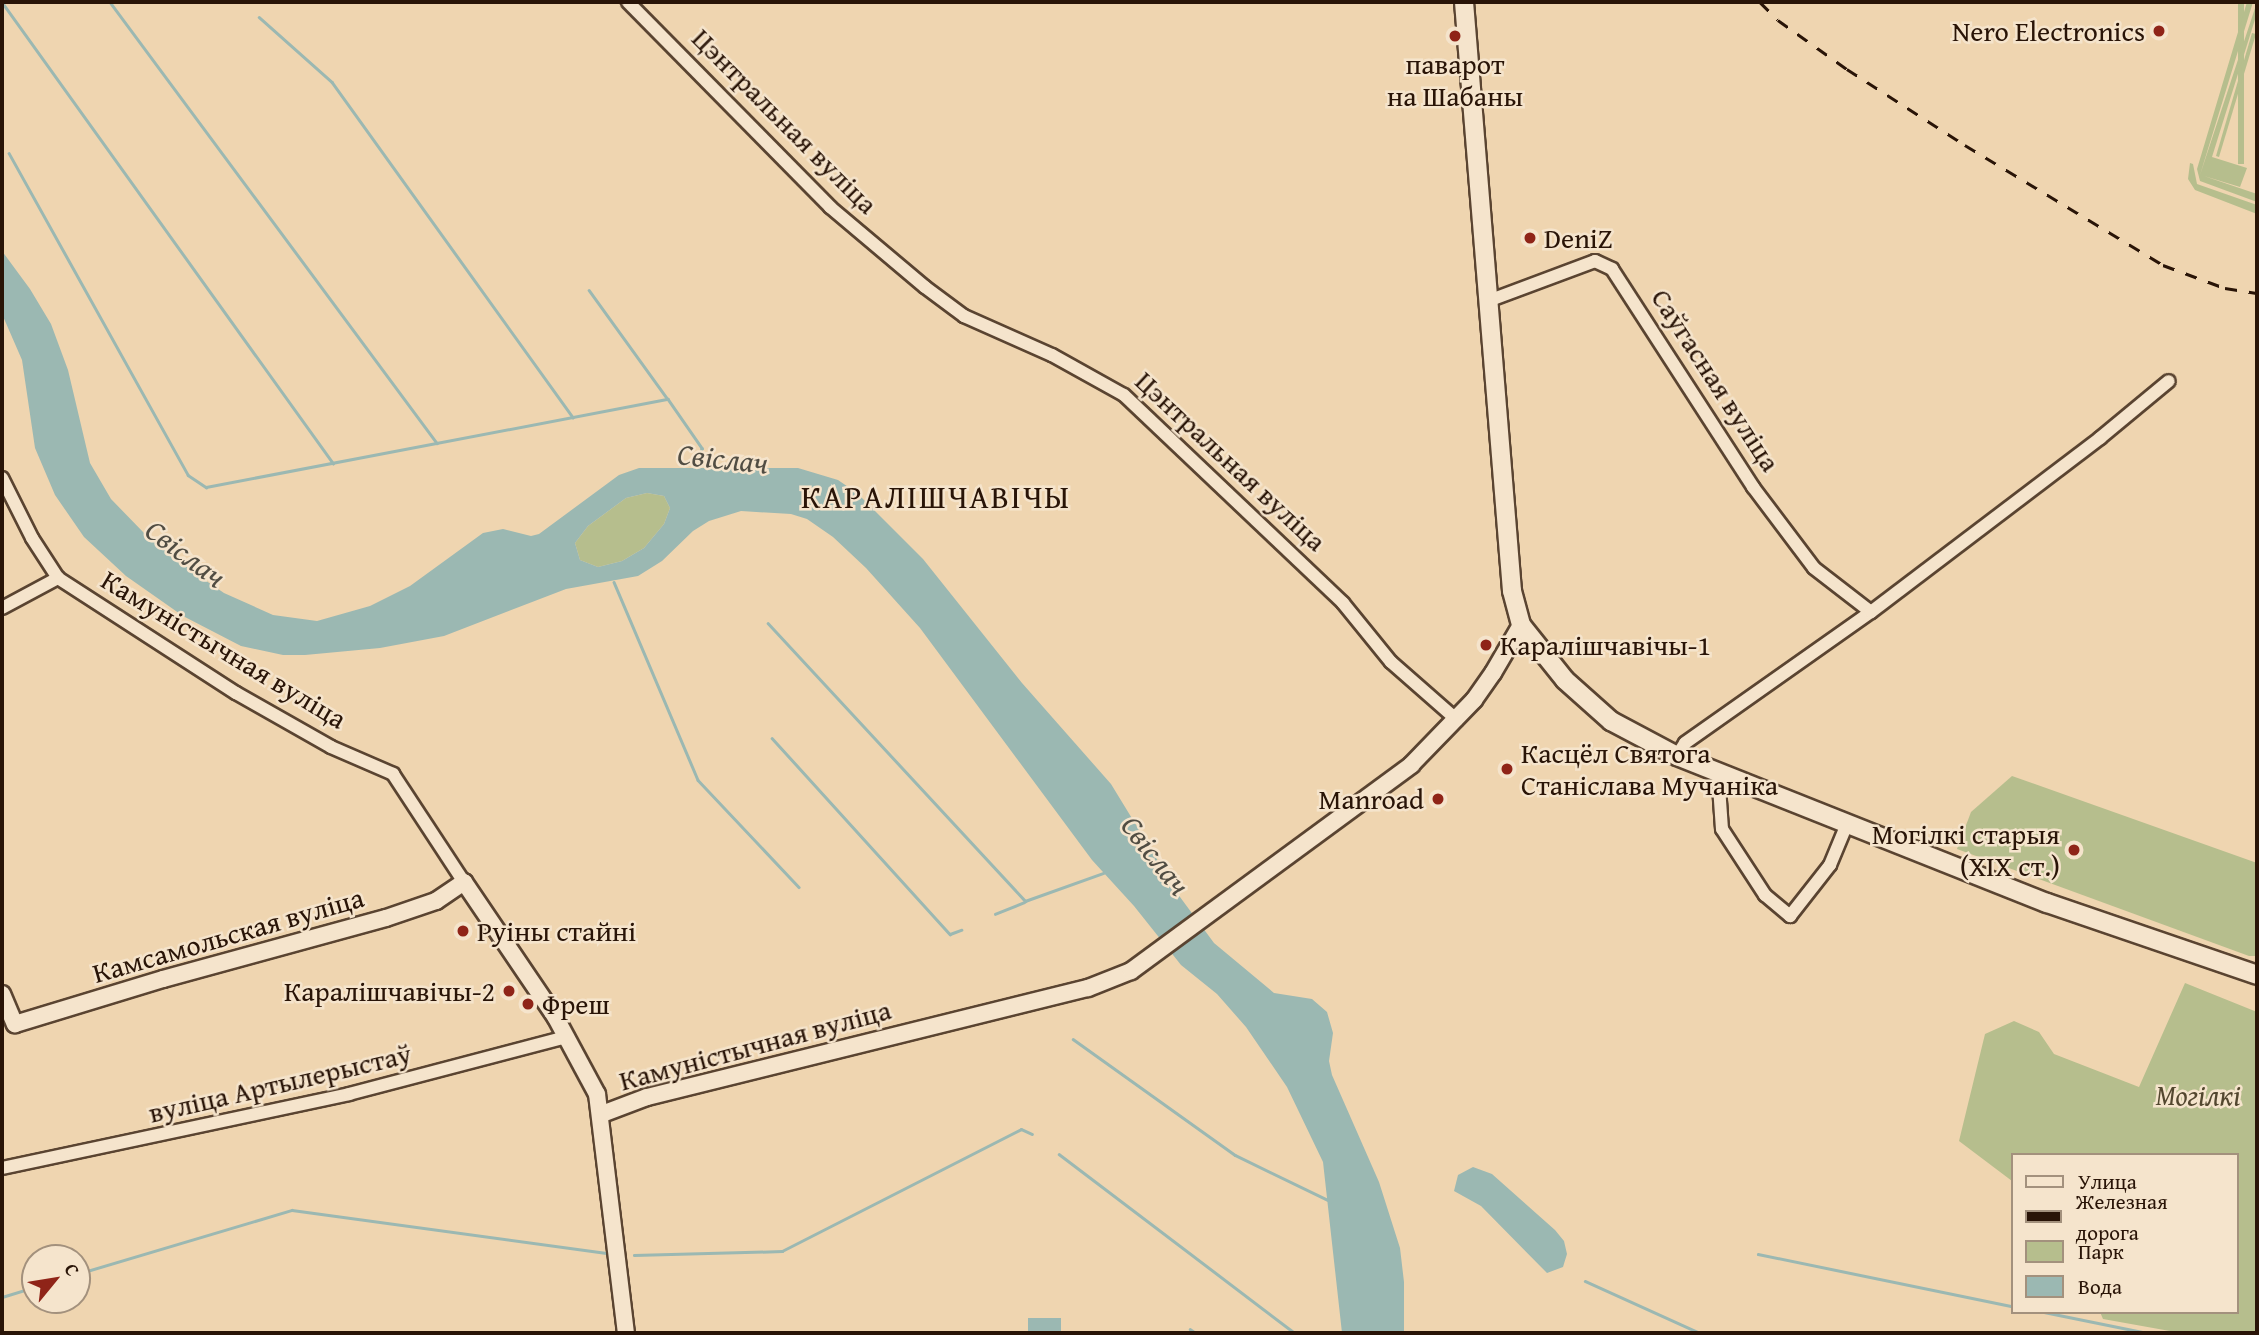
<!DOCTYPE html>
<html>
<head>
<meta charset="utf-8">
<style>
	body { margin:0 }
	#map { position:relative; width:2259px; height:1335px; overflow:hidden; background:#efd5b0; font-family:"Gentium Book Plus",serif }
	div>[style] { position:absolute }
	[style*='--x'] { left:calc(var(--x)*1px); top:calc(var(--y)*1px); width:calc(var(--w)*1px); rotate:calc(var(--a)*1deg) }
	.green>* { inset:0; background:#b6be8d; transform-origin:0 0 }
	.water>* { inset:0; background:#9bb8b2; transform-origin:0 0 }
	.stream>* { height:2.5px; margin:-1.25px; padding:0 1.25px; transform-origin:1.25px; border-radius:1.25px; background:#9bb8b2 }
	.roads { filter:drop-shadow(2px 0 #5a4431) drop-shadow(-2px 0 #5a4431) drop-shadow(0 2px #5a4431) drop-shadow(0 -2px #5a4431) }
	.minor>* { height:12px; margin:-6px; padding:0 6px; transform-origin:6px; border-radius:6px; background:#f5e4cc }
	.tertiary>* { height:16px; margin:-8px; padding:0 8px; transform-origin:8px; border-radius:8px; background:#f5e4cc }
	.secondary>* { height:18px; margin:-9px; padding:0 9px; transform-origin:9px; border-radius:9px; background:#f5e4cc }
	.rail>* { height:2.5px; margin-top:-1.25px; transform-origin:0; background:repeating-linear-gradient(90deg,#291407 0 12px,transparent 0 24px) }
	.dots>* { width:19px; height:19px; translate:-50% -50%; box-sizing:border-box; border:4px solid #f5e4cc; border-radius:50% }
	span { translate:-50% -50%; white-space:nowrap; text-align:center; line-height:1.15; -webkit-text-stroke:5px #f5e4cc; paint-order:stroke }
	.poi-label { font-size:28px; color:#291407 }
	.right { translate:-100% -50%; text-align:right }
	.left { translate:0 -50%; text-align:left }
	.street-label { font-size:28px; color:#291407 }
	.park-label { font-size:28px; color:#53472f; font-style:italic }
	.water-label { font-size:30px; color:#514d43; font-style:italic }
	.quarter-label { font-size:32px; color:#291407; letter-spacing:2px }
	.frame { position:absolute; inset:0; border:4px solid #291407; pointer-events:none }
	.legend { position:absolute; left:2011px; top:1153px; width:228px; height:161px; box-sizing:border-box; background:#f5e4cc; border:2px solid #a3917d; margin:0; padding:9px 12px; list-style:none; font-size:21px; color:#291407 }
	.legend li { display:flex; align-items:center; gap:14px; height:35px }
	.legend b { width:35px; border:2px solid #a3917d }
	.north { position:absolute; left:21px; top:1244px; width:70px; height:70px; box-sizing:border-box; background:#f5e4cc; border:2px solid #a3917d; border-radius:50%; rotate:60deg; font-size:19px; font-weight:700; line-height:28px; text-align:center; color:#291407 }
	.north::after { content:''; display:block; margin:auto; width:24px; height:32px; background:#8f2418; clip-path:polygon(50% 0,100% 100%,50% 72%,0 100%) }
</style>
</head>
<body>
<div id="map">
	<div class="green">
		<div style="left:2238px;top:2px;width:6px;height:162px"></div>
		<div style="clip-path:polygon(2247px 2px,2253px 2px,2200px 175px,2257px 2px,2257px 13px,2212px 157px,2247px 168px,2240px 187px,2204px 176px,2257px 194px,2257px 202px,2200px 181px,2197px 169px)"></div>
		<div style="clip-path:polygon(2252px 33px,2256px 34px,2219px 157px,2216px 156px)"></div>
		<div style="clip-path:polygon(2190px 163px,2193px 164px,2197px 184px,2257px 205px,2257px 214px,2195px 190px,2188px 179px)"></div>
		<div style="clip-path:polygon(647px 493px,664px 496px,670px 508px,664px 524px,644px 548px,622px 561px,598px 567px,580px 560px,575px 543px,588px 526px,626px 498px)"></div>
		<div style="clip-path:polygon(2012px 776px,2257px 863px,2257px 956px,2249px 956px,1957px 849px,1971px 812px)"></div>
		<div style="clip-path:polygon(2185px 983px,2257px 1012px,2257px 1333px,2181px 1333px,2103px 1319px,2100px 1312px,2236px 1312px,2236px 1155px,2012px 1155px,2012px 1181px,1959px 1141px,1985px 1034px,2014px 1021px,2039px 1032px,2054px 1054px,2139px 1087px)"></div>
	</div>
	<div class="water">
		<div style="clip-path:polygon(evenodd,2px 251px,30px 289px,51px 324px,68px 370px,90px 463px,111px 499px,144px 533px,199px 576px,224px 593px,273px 615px,317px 621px,370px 606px,410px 586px,483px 533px,503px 529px,531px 536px,539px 534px,619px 475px,639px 468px,798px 468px,838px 480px,857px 493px,923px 559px,1022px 683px,1111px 784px,1180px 897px,1214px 943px,1274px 993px,1312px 999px,1327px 1012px,1333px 1033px,1329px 1061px,1332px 1075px,1379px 1182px,1400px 1248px,1404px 1282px,1404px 1333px,1342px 1333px,1323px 1162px,1287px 1087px,1246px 1027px,1217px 994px,1181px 965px,1134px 906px,1092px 860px,920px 628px,866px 568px,833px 537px,807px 519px,791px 514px,741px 511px,709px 521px,693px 531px,662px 561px,638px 576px,566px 589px,444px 636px,380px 648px,305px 655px,283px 655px,241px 646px,183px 616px,126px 576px,84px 537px,55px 495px,35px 448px,22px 360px,2px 314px,2px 251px,647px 493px,664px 496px,670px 508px,664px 524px,644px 548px,622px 561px,598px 567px,580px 560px,575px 543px,588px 526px,626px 498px,647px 493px)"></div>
		<div style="clip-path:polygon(1473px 1167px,1492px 1174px,1555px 1230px,1564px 1241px,1567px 1254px,1563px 1267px,1547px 1273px,1481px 1206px,1454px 1191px,1458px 1175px)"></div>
		<div style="left:1028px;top:1318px;width:33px;height:15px"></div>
	</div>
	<div class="stream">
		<div style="--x:2;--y:2;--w:568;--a:54.32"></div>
		<div style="--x:110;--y:2;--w:549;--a:53.44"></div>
		<div style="--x:259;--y:17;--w:98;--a:41.7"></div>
		<div style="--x:332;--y:82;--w:413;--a:54.3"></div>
		<div style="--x:9;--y:153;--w:368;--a:60.9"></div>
		<div style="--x:188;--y:475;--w:22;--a:34"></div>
		<div style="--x:206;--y:487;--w:470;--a:-10.8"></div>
		<div style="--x:668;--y:399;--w:60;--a:55.2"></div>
		<div style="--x:702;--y:448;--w:10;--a:101"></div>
		<div style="--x:700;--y:458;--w:15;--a:53"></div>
		<div style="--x:589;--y:290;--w:133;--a:54.2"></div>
		<div style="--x:614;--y:582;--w:215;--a:67"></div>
		<div style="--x:698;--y:780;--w:147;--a:46.7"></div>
		<div style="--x:768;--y:623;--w:379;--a:47.2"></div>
		<div style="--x:1025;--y:901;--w:83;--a:-19.7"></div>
		<div style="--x:772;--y:738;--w:265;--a:47.8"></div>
		<div style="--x:950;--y:934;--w:12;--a:-20"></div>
		<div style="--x:995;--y:914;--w:31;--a:-22"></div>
		<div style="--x:1073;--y:1039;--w:199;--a:35.6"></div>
		<div style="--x:1235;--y:1155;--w:106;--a:25.8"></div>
		<div style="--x:1059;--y:1154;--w:296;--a:37.2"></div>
		<div style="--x:1758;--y:1254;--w:259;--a:11.6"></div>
		<div style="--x:634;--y:1255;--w:148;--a:-1.5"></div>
		<div style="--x:782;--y:1251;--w:268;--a:-27"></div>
		<div style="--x:1021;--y:1129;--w:12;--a:24"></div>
		<div style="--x:77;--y:1274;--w:224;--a:-16.6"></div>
		<div style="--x:292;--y:1210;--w:317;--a:7.8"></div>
		<div style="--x:1585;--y:1281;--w:126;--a:24.3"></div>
		<div style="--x:2;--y:1297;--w:34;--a:-17"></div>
		<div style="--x:2044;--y:1312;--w:105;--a:11.5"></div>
		<div style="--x:1190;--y:1329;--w:7;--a:34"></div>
	</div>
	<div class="roads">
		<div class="minor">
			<div style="--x:628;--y:2;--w:288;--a:45.4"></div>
			<div style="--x:830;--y:207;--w:124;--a:40.1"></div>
			<div style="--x:925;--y:287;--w:49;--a:36.6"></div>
			<div style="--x:964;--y:316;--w:96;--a:23.9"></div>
			<div style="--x:1052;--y:355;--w:82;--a:29.1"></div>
			<div style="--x:1124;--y:395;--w:302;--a:43.5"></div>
			<div style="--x:1343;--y:603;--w:76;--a:50.9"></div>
			<div style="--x:1391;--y:662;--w:88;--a:41.3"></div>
			<div style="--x:1488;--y:301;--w:114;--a:-20.5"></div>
			<div style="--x:1595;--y:261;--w:19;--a:25"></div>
			<div style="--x:1612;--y:269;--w:260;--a:57.1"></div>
			<div style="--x:1753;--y:487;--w:101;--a:53"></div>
			<div style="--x:1814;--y:568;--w:72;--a:37.7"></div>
			<div style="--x:2;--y:478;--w:67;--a:63.4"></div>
			<div style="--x:32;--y:538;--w:48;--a:57"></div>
			<div style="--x:58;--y:578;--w:212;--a:32.9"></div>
			<div style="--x:236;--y:693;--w:109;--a:29.6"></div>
			<div style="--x:331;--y:747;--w:68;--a:23.5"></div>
			<div style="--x:393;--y:774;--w:129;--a:56.7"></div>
			<div style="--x:2;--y:608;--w:64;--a:-28.2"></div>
			<div style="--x:1677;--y:756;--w:15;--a:-58"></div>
			<div style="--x:1685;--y:743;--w:228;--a:-35.2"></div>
			<div style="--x:1871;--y:612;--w:288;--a:-37.2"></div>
			<div style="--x:2100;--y:438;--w:89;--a:-39.6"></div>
			<div style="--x:1718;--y:772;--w:57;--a:86"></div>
			<div style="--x:1722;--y:829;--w:79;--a:56.9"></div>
			<div style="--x:1765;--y:895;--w:33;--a:40"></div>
			<div style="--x:1790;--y:916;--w:65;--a:-51.9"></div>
			<div style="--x:1830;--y:865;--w:44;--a:-67.5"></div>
			<div style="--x:2;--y:1168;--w:355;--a:-12"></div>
			<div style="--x:349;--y:1094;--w:225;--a:-14.7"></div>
		</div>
		<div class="tertiary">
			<div style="--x:2;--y:994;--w:33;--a:67"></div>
			<div style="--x:15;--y:1024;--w:155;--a:-16.9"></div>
			<div style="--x:163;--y:979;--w:231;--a:-15.3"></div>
			<div style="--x:386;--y:918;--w:53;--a:-18.8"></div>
			<div style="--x:436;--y:901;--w:34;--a:-34"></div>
			<div style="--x:464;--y:882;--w:164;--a:55.9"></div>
			<div style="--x:556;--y:1018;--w:86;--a:61.7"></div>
			<div style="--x:597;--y:1094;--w:241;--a:83.1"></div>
			<div style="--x:602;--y:1114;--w:48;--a:-20.7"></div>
			<div style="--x:647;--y:1097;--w:454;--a:-13.9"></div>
			<div style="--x:1088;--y:988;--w:46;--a:-21.6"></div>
			<div style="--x:1131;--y:971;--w:348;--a:-36.3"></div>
			<div style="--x:1411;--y:765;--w:91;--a:-45.9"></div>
			<div style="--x:1474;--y:700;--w:33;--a:-55"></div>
			<div style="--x:1493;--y:673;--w:56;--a:-59.7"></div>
		</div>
		<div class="secondary">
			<div style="--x:1464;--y:2;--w:591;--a:85.34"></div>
			<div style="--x:1512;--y:591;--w:35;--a:75"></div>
			<div style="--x:1521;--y:625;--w:70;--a:51.3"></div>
			<div style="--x:1565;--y:680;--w:62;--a:41.7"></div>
			<div style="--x:1611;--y:721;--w:75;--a:27.9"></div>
			<div style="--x:1677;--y:756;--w:398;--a:21.7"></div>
			<div style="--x:2047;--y:903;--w:222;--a:18.9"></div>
		</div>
	</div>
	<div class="rail">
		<div style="--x:1760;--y:2;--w:25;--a:45"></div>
		<div style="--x:1778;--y:20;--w:85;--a:35.4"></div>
		<div style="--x:1847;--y:69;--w:140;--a:32.8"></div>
		<div style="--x:1965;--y:145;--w:232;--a:31.2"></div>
		<div style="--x:2163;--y:265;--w:66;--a:20.4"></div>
		<div style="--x:2225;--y:288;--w:32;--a:9"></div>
	</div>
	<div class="dots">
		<div style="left:2159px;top:31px;background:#8f2418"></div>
		<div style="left:1455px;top:36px;background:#8f2418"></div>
		<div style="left:1530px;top:238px;background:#8f2418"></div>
		<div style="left:1486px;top:645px;background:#8f2418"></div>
		<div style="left:1507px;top:769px;background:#8f2418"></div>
		<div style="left:1438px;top:799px;background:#8f2418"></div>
		<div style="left:2074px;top:850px;background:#8f2418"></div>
		<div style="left:463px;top:931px;background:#8f2418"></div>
		<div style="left:509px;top:991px;background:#8f2418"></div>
		<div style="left:528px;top:1004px;background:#8f2418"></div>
	</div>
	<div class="poi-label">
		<span class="right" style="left:2145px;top:31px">Nero Electronics</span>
		<span style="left:1455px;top:80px">паварот<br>на Шабаны</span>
		<span class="left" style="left:1544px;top:238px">DeniZ</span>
		<span class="left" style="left:1500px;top:645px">Каралішчавічы-1</span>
		<span class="left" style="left:1521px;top:769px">Касцёл Святога<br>Станіслава Мучаніка</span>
		<span class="right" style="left:1424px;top:799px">Manroad</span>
		<span class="right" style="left:2060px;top:850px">Могілкі старыя<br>(XIX ст.)</span>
		<span class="left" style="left:477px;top:931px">Руіны стайні</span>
		<span class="right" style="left:495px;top:991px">Каралішчавічы-2</span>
		<span class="left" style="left:542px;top:1004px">Фреш</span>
	</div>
	<div class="street-label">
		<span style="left:785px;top:121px;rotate:45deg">Цэнтральная вуліца</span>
		<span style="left:1716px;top:380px;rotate:57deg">Саўгасная вуліца</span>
		<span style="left:1231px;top:461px;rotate:43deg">Цэнтральная вуліца</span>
		<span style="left:224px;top:649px;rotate:31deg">Камуністычная вуліца</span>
		<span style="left:228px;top:935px;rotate:-16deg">Камсамольская вуліца</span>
		<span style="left:755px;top:1045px;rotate:-15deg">Камуністычная вуліца</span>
		<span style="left:280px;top:1083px;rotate:-13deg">вуліца Артылерыстаў</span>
	</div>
	<div class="park-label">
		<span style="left:2198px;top:1095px">Могілкі</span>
	</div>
	<div class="water-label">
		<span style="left:723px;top:458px;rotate:6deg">Свіслач</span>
		<span style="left:186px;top:553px;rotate:37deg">Свіслач</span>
		<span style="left:1156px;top:855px;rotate:52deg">Свіслач</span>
	</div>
	<div class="quarter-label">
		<span style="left:936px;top:497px">КАРАЛІШЧАВІЧЫ</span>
	</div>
	<div class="frame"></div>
	<ul class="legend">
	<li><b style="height:9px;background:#f5e4cc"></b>Улица</li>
	<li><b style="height:9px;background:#291407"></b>Железная дорога</li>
	<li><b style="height:19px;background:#b6be8d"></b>Парк</li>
	<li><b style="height:19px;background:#9bb8b2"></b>Вода</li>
	</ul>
	<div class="north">С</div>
</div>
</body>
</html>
